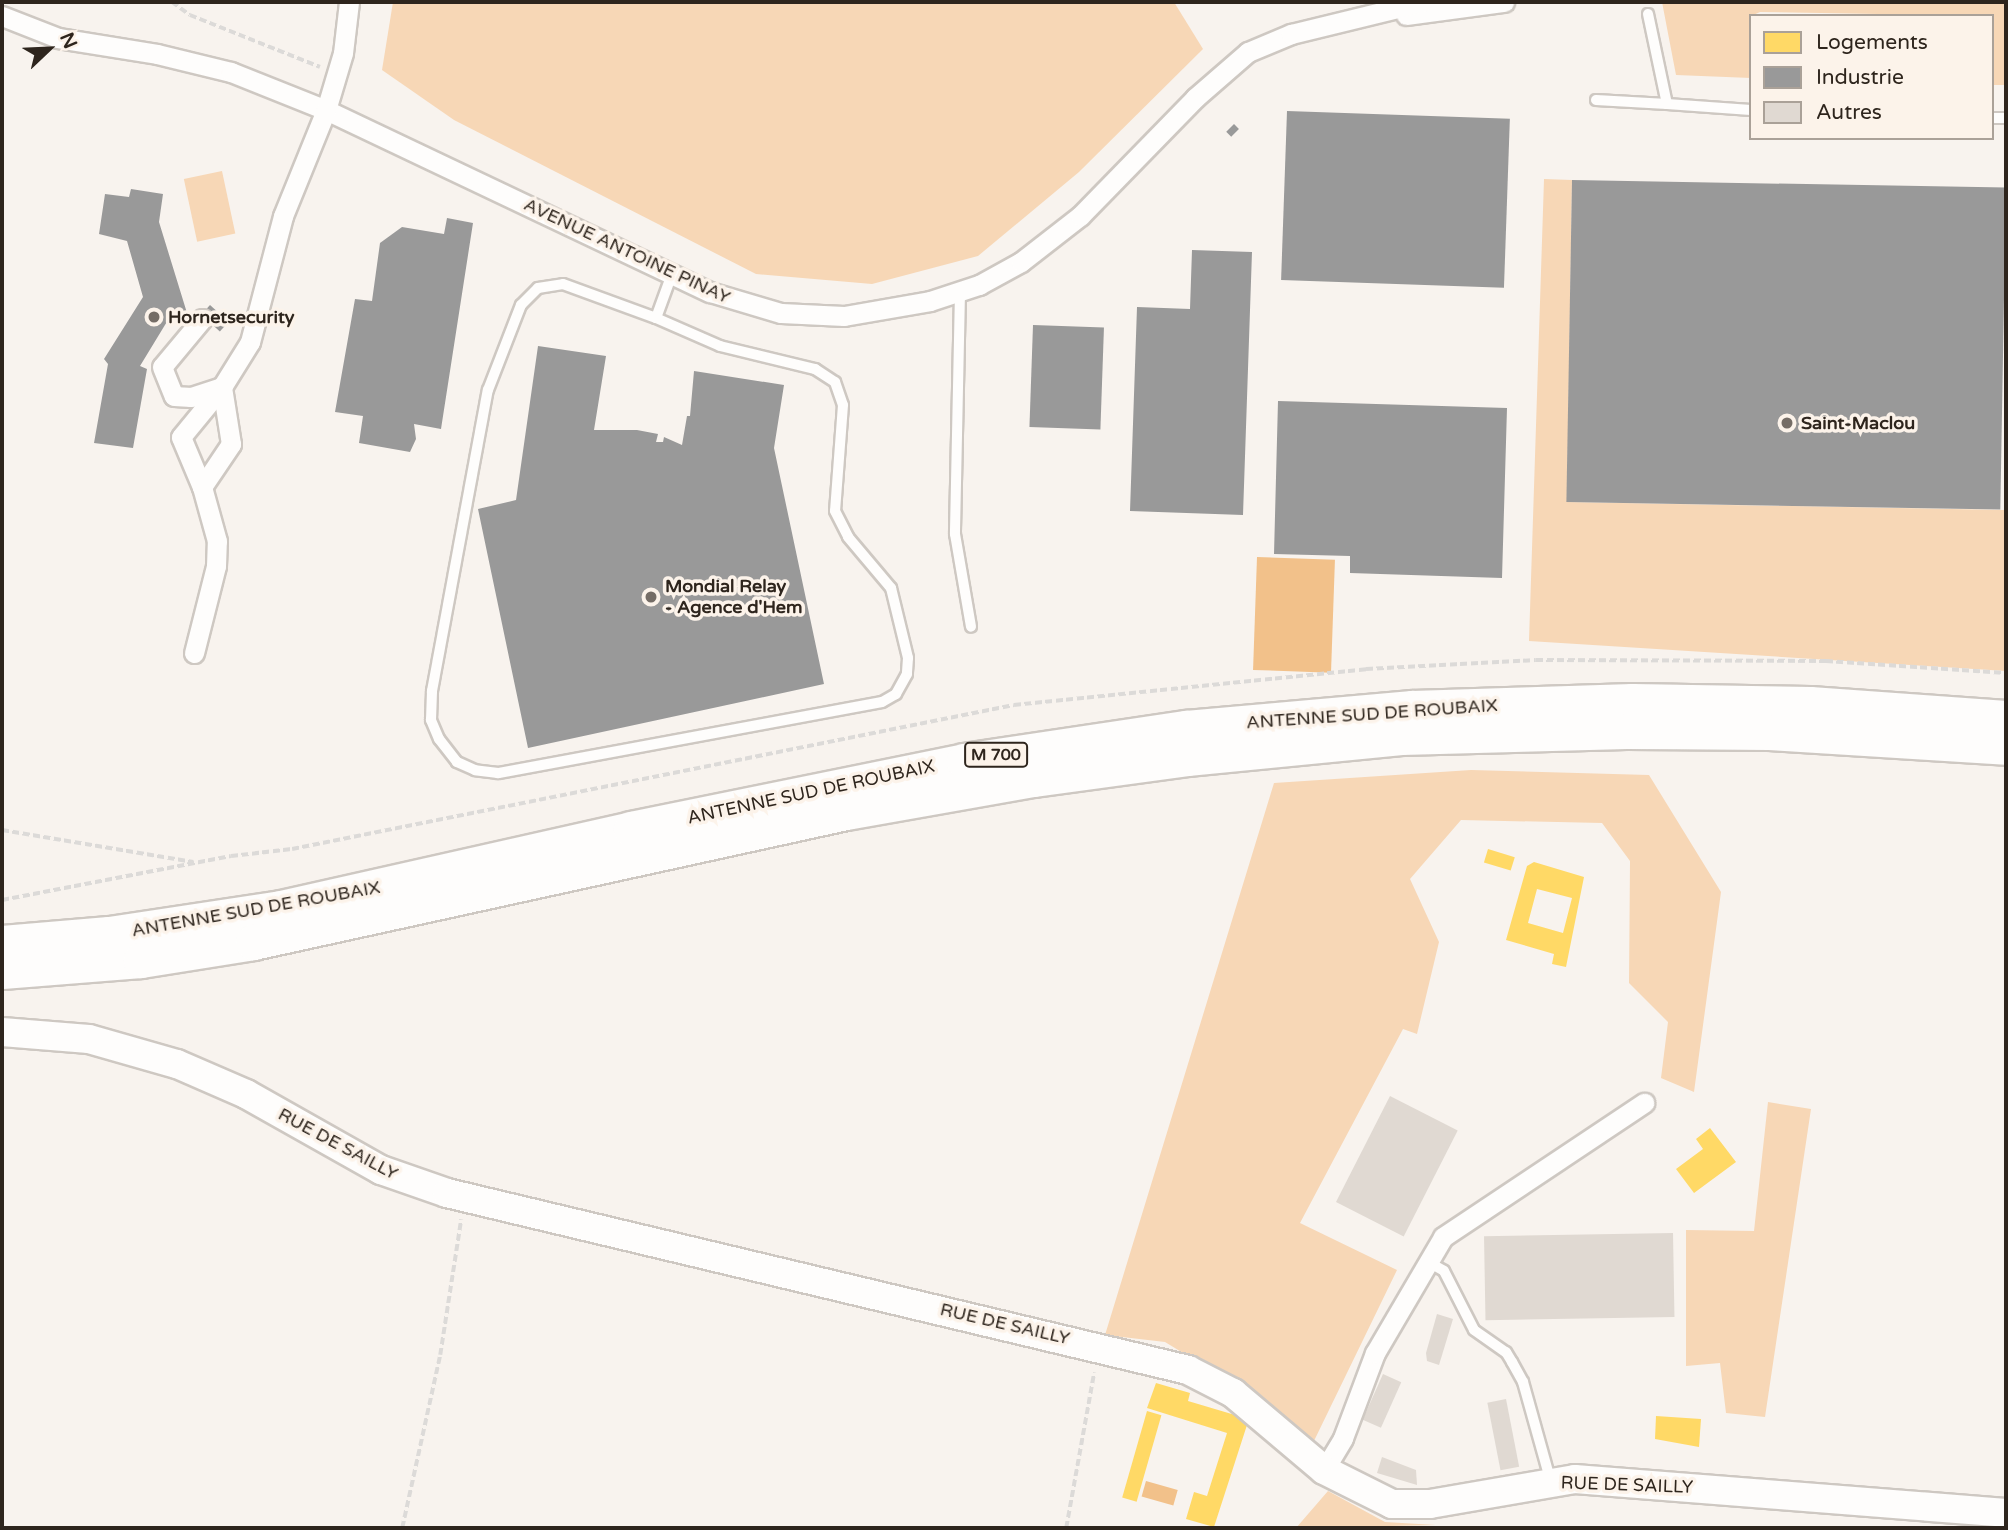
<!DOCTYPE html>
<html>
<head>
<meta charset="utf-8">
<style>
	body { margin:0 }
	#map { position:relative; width:2008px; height:1530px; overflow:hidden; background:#f8f3ee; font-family:"Varela Round",sans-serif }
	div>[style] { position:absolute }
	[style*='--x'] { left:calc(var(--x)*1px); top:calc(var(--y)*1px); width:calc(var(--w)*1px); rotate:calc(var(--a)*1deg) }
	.green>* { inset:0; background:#f7d7b6; transform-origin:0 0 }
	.water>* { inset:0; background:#f2c18a; transform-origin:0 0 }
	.homes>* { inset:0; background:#ffd966; transform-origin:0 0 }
	.industry>* { inset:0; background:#999; transform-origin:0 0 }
	.building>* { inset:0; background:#e0d9d2; transform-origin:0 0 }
	.path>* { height:3.5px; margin-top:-1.75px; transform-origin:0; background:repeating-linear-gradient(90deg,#dcdad8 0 7px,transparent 0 10.5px) }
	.roads { filter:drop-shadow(2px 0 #cec8c2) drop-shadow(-2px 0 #cec8c2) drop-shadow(0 2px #cec8c2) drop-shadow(0 -2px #cec8c2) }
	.lane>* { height:10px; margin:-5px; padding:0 5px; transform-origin:5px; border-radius:5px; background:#fefdfc }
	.street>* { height:19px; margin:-9.5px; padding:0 9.5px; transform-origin:9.5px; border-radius:9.5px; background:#fefdfc }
	.secondary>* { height:28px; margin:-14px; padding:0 14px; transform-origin:14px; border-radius:14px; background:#fefdfc }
	.highway>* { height:35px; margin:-17.5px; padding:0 17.5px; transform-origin:17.5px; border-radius:17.5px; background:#fefdfc }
	.dots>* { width:19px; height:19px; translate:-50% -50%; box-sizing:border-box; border:4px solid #fcf3ea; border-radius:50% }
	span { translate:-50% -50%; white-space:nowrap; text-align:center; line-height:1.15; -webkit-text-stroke:7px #fcf3ea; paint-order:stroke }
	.shield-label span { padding:2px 5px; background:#fcf3ea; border:2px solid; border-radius:5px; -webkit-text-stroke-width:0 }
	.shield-label { font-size:16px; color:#2e251d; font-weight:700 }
	.street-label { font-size:18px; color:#2e251d }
	.poi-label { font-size:18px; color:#2e251d; font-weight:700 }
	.left { translate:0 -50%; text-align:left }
	.frame { position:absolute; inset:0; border:4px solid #2e251d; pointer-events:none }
	.legend { position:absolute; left:1749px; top:14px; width:245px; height:126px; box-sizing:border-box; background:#fcf3ea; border:2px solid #aaa198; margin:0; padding:9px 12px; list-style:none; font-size:21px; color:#2e251d }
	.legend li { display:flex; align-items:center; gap:14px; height:35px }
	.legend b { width:35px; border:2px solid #aaa198 }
	.north { position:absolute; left:14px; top:14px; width:70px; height:70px; -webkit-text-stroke:5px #fcf3ea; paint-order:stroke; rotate:67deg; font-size:19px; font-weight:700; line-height:28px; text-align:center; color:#2e251d }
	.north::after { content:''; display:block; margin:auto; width:24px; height:32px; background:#2e251d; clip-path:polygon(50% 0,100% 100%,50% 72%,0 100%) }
</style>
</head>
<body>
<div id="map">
	<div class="green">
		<div style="clip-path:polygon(393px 2px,1174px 2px,1203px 49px,1079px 172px,978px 256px,872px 284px,756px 274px,454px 120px,382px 70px)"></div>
		<div style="clip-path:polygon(1662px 2px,2006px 2px,2006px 85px,1992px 85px,1992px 16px,1760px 12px,1751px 16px,1751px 78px,1676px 75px)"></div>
		<div style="left:222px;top:171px;width:64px;height:39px;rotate:78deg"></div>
		<div style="clip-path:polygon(1544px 179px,1572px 180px,1567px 502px,2006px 510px,2006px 671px,1529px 641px)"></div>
		<div style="clip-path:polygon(1471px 770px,1649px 775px,1721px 892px,1694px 1092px,1661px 1078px,1668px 1022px,1629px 983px,1630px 861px,1602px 823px,1461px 820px,1410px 879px,1439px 942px,1417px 1034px,1403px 1029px,1300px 1223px,1397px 1270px,1312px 1445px,1254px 1396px,1165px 1342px,1105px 1335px,1274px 783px)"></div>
		<div style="clip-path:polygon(1768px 1102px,1811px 1109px,1765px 1417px,1726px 1413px,1720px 1363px,1686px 1366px,1686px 1230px,1754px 1231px)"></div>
		<div style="clip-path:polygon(1328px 1491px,1385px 1522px,1436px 1525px,1296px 1528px)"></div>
	</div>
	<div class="water">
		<div style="left:1257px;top:557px;width:78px;height:113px;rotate:2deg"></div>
		<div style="left:1146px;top:1481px;width:33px;height:16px;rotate:16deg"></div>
	</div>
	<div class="homes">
		<div style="left:1488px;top:849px;width:28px;height:14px;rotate:17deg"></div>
		<div style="clip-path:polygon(evenodd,1534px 862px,1584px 877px,1566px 967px,1552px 964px,1554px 954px,1506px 940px,1527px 866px,1534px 862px,1537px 889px,1572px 898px,1563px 933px,1528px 923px,1537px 889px)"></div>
		<div style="clip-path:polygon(1710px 1128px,1736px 1162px,1694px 1193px,1676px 1169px,1703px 1149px,1696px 1139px)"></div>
		<div style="clip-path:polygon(1156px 1383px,1190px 1393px,1188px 1401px,1235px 1415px,1247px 1425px,1214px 1527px,1186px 1519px,1194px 1492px,1207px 1496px,1227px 1433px,1147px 1408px)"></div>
		<div style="left:1147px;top:1411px;width:15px;height:90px;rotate:16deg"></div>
		<div style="clip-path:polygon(1656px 1416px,1701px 1419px,1699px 1447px,1655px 1439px)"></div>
	</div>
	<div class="industry">
		<div style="left:1287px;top:111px;width:223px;height:169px;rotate:2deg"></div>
		<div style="left:1234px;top:124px;width:7px;height:11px;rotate:45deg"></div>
		<div style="left:1572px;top:180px;width:434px;height:322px;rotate:1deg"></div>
		<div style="clip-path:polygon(131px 189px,163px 194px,159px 222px,187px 313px,168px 320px,140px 366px,147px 369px,133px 448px,94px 443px,108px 364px,104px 359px,143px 297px,127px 241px,99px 234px,105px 194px,129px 197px)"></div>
		<div style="clip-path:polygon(447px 218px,473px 223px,441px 429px,414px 424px,416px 439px,410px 452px,359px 443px,363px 416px,335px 412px,355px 299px,372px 301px,380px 243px,402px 227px,444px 234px)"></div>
		<div style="clip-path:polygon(1192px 250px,1252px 252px,1243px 515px,1130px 511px,1137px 307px,1190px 309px)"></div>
		<div style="left:210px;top:305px;width:25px;height:13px;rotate:42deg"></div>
		<div style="left:1033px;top:325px;width:71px;height:102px;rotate:2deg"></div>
		<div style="clip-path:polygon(538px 346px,606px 356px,594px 430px,637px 430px,658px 434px,656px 442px,663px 442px,664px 437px,682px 445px,687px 416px,690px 416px,694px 371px,784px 385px,774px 448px,824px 684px,528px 748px,478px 509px,516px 500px)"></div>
		<div style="clip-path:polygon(1278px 401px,1507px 408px,1502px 578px,1350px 573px,1350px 556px,1274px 554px)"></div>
	</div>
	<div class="building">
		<div style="left:1390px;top:1096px;width:76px;height:119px;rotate:27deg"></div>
		<div style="left:1673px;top:1233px;width:84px;height:189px;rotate:89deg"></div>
		<div style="clip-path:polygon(1437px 1314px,1453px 1319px,1439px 1365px,1427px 1361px,1426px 1353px)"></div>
		<div style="left:1383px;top:1374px;width:20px;height:50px;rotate:24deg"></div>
		<div style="left:1506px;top:1399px;width:69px;height:19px;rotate:79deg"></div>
		<div style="clip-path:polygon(1382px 1457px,1416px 1470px,1417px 1485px,1377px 1473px)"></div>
	</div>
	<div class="path">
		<div style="--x:172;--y:2;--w:22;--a:36"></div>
		<div style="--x:190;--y:15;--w:140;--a:21.8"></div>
		<div style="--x:2;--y:830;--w:194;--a:9.5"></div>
		<div style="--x:2;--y:900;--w:233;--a:-10.9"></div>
		<div style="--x:231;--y:856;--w:61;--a:-6.5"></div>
		<div style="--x:292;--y:849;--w:736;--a:-11.28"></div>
		<div style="--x:1014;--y:705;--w:354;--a:-5.8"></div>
		<div style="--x:1366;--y:669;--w:170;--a:-3"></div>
		<div style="--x:1536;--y:660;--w:290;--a:0.2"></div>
		<div style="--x:1826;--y:661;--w:180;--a:3.8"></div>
		<div style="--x:402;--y:1528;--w:177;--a:-77.6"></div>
		<div style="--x:440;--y:1355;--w:137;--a:-81.2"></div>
		<div style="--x:1066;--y:1528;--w:158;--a:-79.8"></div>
	</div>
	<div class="roads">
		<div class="lane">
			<div style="--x:1648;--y:14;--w:92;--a:78.1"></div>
			<div style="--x:1667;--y:104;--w:84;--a:4.1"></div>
			<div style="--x:1596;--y:100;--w:71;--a:3.2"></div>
			<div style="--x:1992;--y:118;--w:14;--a:0"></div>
			<div style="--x:960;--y:292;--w:242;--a:91.2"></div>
			<div style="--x:955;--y:534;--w:94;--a:80.2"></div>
			<div style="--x:656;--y:318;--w:70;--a:23.6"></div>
			<div style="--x:720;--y:346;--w:98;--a:13.6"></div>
			<div style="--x:815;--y:369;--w:24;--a:33"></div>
			<div style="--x:835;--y:382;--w:24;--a:71"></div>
			<div style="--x:843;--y:405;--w:106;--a:94.3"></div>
			<div style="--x:835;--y:511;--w:29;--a:63"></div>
			<div style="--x:848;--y:537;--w:67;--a:49.9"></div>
			<div style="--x:891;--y:588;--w:72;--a:76.3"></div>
			<div style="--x:908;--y:658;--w:16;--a:94"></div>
			<div style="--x:907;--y:674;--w:23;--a:119"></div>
			<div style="--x:896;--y:694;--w:16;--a:150"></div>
			<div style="--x:882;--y:702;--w:391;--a:169.5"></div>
			<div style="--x:498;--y:773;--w:23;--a:-173"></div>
			<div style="--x:475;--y:770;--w:20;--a:-156"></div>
			<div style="--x:457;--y:762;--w:29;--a:-128"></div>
			<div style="--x:439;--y:739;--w:21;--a:-113"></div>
			<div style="--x:431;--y:720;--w:29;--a:-88"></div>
			<div style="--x:432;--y:691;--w:306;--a:-79.5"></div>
			<div style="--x:488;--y:390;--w:91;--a:-68.8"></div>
			<div style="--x:521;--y:305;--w:24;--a:-45"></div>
			<div style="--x:538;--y:288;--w:25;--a:-9"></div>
			<div style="--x:563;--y:284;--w:99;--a:20.1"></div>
			<div style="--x:656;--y:318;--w:47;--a:-70"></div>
			<div style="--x:1428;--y:1262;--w:18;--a:29"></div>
			<div style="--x:1444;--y:1271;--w:66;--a:63"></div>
			<div style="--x:1474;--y:1330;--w:39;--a:35"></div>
			<div style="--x:1506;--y:1352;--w:12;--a:59"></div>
			<div style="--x:1512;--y:1362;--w:23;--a:61"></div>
			<div style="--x:1523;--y:1382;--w:104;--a:74.4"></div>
		</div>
		<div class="street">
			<div style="--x:1406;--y:15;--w:99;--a:-7.6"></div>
			<div style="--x:2;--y:16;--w:60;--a:21.4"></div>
			<div style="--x:58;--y:38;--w:100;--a:9.2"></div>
			<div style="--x:157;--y:54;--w:76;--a:13.7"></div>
			<div style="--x:231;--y:72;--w:102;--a:21.8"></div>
			<div style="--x:326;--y:110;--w:425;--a:25.4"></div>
			<div style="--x:710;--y:292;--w:74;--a:16.5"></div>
			<div style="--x:781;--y:313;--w:63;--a:2.7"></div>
			<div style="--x:844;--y:316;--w:87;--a:-9.9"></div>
			<div style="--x:930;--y:301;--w:52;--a:-18.1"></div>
			<div style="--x:979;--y:285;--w:48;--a:-28.7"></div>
			<div style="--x:1021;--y:262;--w:75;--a:-37.9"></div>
			<div style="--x:1080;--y:216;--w:165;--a:-45.7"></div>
			<div style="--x:1195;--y:98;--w:70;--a:-41"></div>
			<div style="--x:1248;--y:52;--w:47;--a:-22.7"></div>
			<div style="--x:1291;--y:34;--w:135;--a:-13.7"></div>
			<div style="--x:202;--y:319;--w:62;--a:129.8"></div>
			<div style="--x:162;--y:367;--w:31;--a:68"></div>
			<div style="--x:174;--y:396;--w:17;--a:3"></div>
			<div style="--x:191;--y:397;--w:33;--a:-18"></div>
			<div style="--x:222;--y:387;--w:53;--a:-58.1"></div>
			<div style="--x:250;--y:342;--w:130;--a:-75.3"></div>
			<div style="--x:283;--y:216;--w:114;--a:-67.9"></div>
			<div style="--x:326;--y:110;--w:59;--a:-73.4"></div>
			<div style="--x:343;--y:53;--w:51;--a:-83.3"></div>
			<div style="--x:202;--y:487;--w:54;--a:-112.8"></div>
			<div style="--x:181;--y:437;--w:65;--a:-50.6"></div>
			<div style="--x:194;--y:653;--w:90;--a:-75.8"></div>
			<div style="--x:216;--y:566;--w:25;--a:-88"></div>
			<div style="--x:217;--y:541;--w:56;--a:-105.5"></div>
			<div style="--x:202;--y:487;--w:52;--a:-56"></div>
			<div style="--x:231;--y:444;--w:58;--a:-99"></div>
			<div style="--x:1324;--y:1470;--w:37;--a:-59"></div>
			<div style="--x:1343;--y:1438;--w:91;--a:-69.4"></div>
			<div style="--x:1375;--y:1353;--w:134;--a:-59.6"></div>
			<div style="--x:1443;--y:1237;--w:242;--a:-33.7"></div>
		</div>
		<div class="secondary">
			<div style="--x:2;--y:1032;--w:87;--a:4.6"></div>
			<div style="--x:89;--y:1039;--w:91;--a:15.9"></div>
			<div style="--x:177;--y:1064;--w:75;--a:23.5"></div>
			<div style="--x:246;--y:1094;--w:155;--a:29.4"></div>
			<div style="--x:381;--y:1170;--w:70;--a:19.2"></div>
			<div style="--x:447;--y:1193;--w:762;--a:13.43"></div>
			<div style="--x:1188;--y:1370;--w:51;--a:27.1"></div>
			<div style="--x:1233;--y:1393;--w:119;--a:40.2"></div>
			<div style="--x:1324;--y:1470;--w:76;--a:26.6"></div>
			<div style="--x:1392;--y:1504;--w:38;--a:0"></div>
			<div style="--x:1430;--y:1504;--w:147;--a:-9.8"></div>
			<div style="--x:1575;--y:1479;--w:432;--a:4.5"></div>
		</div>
		<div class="highway">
			<div style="--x:2;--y:943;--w:107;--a:-4.8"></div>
			<div style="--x:109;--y:934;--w:174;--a:-8.6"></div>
			<div style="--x:281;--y:908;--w:359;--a:-12.7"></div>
			<div style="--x:631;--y:829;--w:340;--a:-11.5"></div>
			<div style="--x:964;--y:761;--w:224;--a:-8.5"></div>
			<div style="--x:1186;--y:728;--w:227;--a:-5.1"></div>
			<div style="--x:1412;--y:708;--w:220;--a:-1.8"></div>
			<div style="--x:1632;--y:701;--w:178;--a:1"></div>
			<div style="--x:1810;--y:704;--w:196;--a:4.1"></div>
			<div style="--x:2;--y:971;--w:139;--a:-4.5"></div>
			<div style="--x:141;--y:960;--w:113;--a:-9.1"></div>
			<div style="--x:253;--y:942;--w:607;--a:-12.37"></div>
			<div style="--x:846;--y:812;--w:191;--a:-10"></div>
			<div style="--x:1034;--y:779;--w:154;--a:-7.8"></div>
			<div style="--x:1187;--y:758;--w:215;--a:-5.6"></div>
			<div style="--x:1401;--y:737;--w:225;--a:-1.5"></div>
			<div style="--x:1626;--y:731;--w:143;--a:0.4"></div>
			<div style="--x:1769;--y:732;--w:237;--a:3.6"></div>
		</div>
	</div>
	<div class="dots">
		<div style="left:154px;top:317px;background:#756d66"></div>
		<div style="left:1787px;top:423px;background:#756d66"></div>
		<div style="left:651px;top:597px;background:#756d66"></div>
	</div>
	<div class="shield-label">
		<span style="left:996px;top:755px">M 700</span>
	</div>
	<div class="street-label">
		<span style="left:627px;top:251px;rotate:25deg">AVENUE ANTOINE PINAY</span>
		<span style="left:1372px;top:714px;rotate:-4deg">ANTENNE SUD DE ROUBAIX</span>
		<span style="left:811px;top:792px;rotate:-12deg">ANTENNE SUD DE ROUBAIX</span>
		<span style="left:256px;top:909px;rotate:-10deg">ANTENNE SUD DE ROUBAIX</span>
		<span style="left:338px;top:1144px;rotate:28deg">RUE DE SAILLY</span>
		<span style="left:1005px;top:1324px;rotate:13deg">RUE DE SAILLY</span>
		<span style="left:1627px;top:1485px;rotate:2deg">RUE DE SAILLY</span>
	</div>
	<div class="poi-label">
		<span class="left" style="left:168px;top:317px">Hornetsecurity</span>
		<span class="left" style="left:1801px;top:423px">Saint-Maclou</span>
		<span class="left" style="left:665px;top:597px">Mondial Relay<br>- Agence d'Hem</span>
	</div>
	<div class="frame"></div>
	<ul class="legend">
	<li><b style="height:19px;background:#ffd966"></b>Logements</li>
	<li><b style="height:19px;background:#999"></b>Industrie</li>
	<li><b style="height:19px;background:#e0d9d2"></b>Autres</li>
	</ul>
	<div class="north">N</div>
</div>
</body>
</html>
